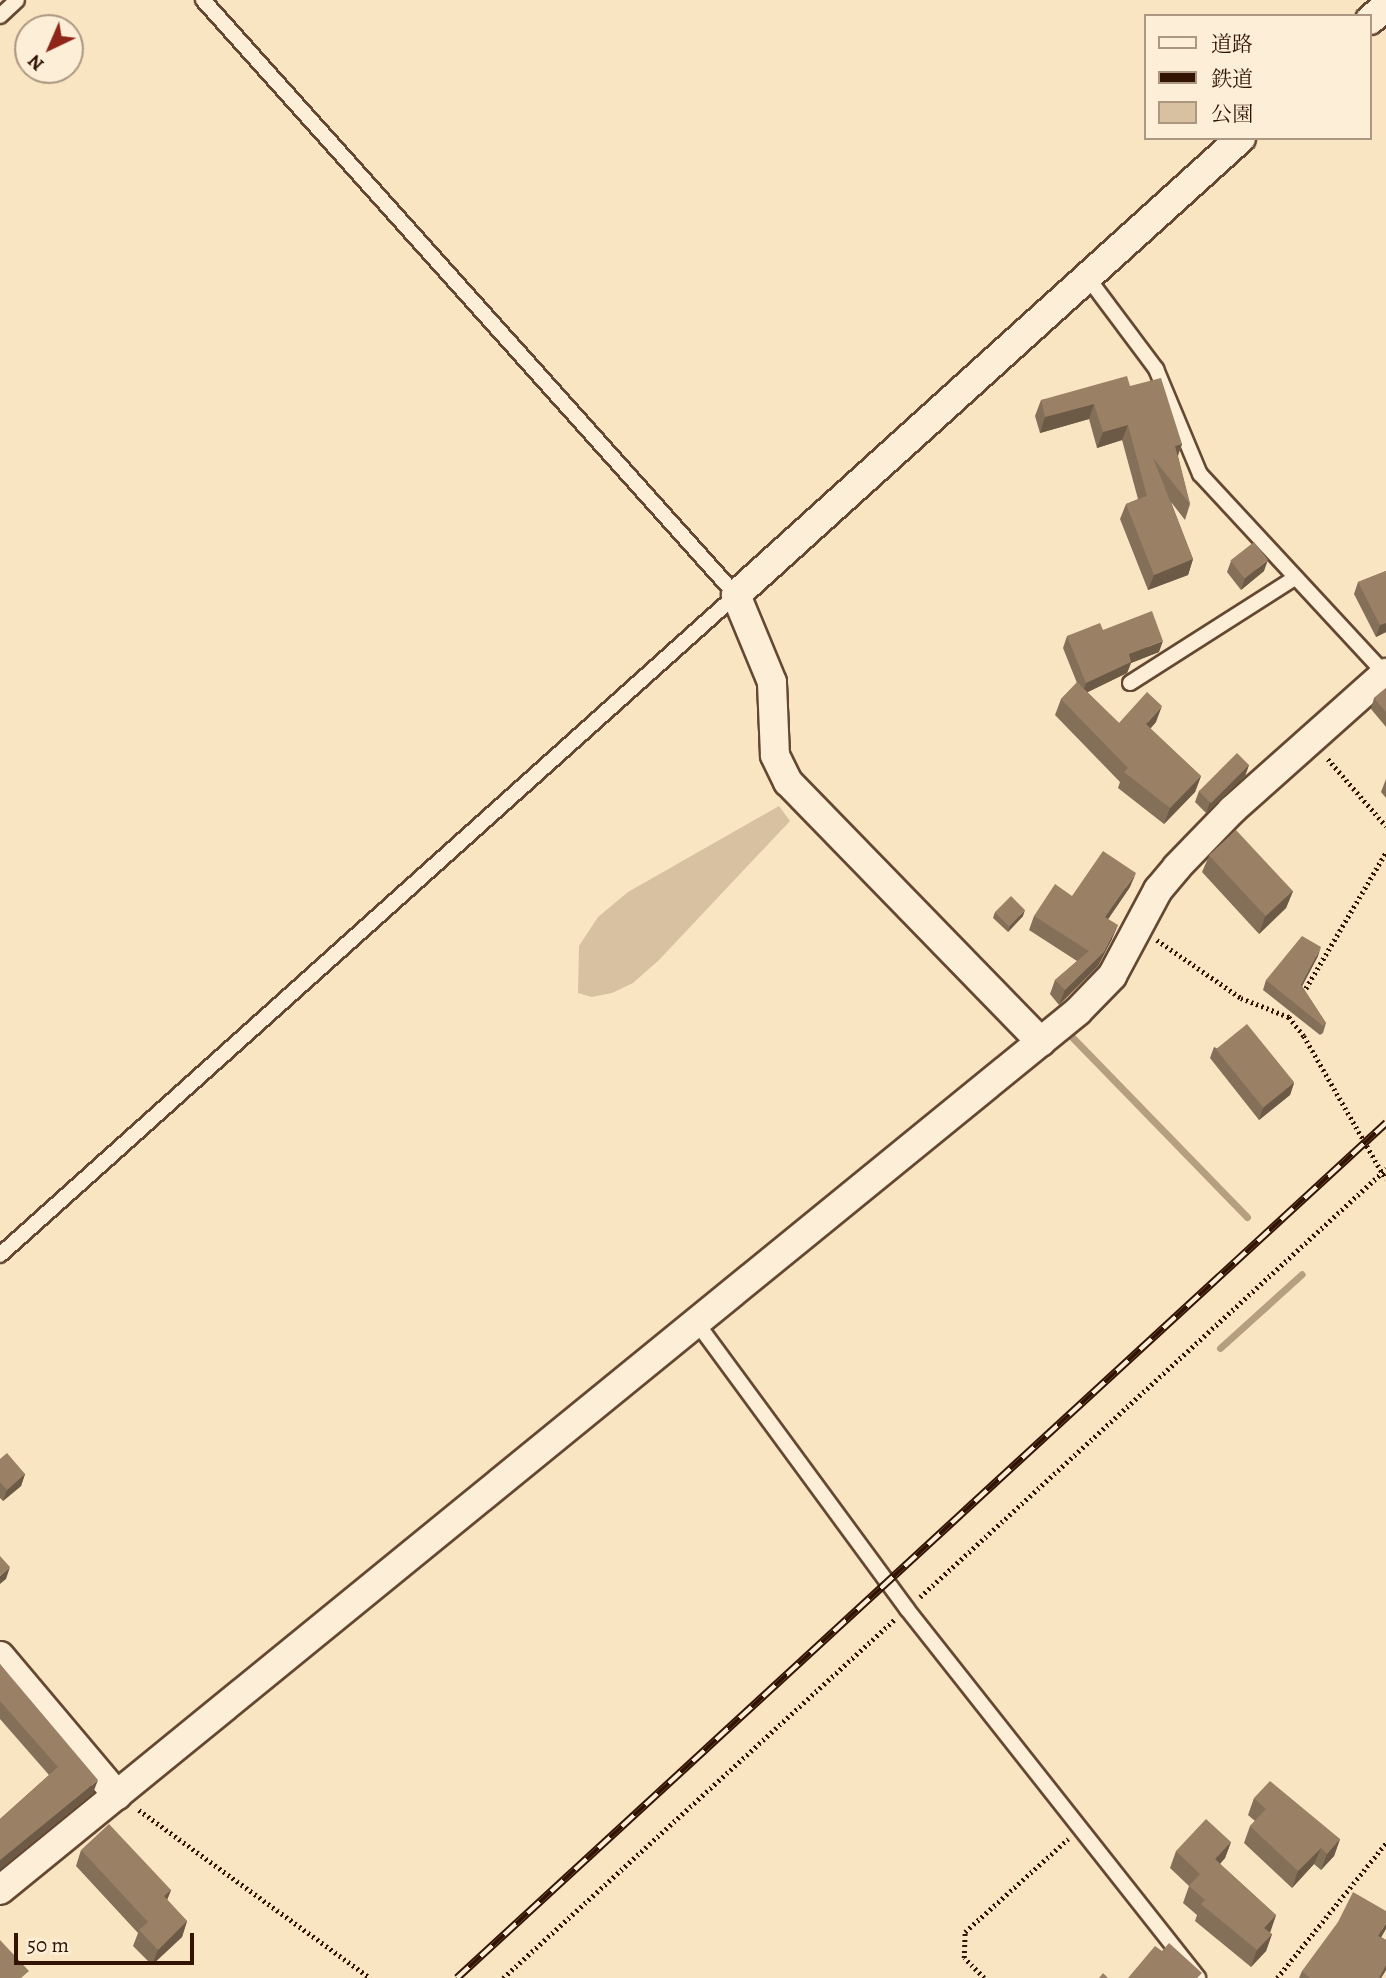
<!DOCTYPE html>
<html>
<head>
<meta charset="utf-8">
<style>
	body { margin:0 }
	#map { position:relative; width:1386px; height:1978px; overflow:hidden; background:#fae5c2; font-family:Alegreya,"Noto Serif JP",serif }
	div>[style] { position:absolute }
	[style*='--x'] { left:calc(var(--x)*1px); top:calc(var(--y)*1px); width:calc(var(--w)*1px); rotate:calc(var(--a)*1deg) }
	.green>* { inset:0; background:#d8c1a1 }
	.stream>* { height:7px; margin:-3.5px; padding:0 3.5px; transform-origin:3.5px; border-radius:3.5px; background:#b69e81 }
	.path>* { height:4.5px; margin-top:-2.25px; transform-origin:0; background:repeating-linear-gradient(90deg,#331402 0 2px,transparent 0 5.5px) }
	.roads { filter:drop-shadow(2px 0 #654832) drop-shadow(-2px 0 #654832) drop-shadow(0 2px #654832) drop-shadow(0 -2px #654832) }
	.service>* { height:14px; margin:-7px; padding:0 7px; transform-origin:7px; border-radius:7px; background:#fceed7 }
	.minor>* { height:28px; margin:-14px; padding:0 14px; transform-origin:14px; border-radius:14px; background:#fceed7 }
	.rail>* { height:8px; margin-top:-4px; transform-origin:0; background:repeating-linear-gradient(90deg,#fceed7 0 16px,#331402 0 32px); box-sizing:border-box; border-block:2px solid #331402 }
	.wall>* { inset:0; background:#846f58 }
	.shaded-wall>* { inset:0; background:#6c5a47 }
	.building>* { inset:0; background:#9a8166; transform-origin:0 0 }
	span { translate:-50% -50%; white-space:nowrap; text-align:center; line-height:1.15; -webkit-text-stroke:5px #fceed7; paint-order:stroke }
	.legend { position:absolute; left:1144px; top:14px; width:228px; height:126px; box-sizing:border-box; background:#fceed7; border:2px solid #ac9782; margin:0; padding:9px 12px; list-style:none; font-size:21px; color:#331402 }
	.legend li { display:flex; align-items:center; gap:14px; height:35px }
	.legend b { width:35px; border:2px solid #ac9782 }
	.north { position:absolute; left:14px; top:14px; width:70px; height:70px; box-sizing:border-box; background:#fceed7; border:2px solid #ac9782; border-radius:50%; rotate:224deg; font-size:19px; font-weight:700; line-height:28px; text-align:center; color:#331402 }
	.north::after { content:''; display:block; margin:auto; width:24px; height:32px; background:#8f2418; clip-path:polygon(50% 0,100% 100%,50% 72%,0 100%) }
	.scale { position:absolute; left:14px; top:1933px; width:180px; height:32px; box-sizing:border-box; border:4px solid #331402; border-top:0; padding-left:9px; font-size:21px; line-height:24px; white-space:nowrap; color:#331402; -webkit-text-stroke:5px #fceed7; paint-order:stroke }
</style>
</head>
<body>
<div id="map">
	<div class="green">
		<div style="clip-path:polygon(779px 806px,790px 821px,659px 960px,633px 983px,612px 993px,592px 997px,578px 993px,579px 946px,598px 917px,628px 892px)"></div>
	</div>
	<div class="stream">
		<div style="--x:1072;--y:1037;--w:251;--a:45.8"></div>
		<div style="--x:1220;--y:1348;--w:110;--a:-42.1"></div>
	</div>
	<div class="path">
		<div style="--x:1328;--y:759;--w:89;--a:49.1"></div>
		<div style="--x:1157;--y:940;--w:102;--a:34.6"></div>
		<div style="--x:1241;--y:998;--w:52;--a:21.6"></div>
		<div style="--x:1289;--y:1017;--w:24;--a:52"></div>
		<div style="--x:1304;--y:1036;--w:165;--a:60.2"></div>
		<div style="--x:1303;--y:993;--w:164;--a:-59.5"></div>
		<div style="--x:920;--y:1597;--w:633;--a:-42.57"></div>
		<div style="--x:139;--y:1810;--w:286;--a:36"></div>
		<div style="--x:503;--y:1978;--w:532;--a:-42.48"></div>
		<div style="--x:984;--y:1978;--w:28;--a:-135"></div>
		<div style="--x:964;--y:1958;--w:26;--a:-88"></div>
		<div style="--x:965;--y:1932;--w:139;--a:-42.1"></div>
		<div style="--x:1277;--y:1978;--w:174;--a:-51.1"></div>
	</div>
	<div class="roads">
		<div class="service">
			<div style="--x:0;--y:16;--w:23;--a:-43"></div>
			<div style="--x:1088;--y:278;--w:114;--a:53.2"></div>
			<div style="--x:1156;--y:369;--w:114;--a:67.3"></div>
			<div style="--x:1200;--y:474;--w:272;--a:47.2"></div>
			<div style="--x:1130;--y:683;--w:196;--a:-32.5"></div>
			<div style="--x:0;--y:1255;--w:989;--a:-41.88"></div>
			<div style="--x:736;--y:595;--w:799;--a:-131.85"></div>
			<div style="--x:697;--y:1323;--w:355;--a:53.7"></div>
			<div style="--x:907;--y:1609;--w:470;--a:51.7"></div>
		</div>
		<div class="minor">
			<div style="--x:1370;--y:20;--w:21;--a:-41"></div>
			<div style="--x:1041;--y:1042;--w:363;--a:-134.2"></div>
			<div style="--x:788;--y:782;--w:30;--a:-116"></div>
			<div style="--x:775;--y:755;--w:73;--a:-92.4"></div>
			<div style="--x:772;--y:682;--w:94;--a:-112.5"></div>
			<div style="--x:736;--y:595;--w:681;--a:-42.14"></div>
			<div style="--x:0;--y:1656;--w:182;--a:49.9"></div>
			<div style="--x:0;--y:1890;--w:1391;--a:-39.19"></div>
			<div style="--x:1078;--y:1011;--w:49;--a:-45.8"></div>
			<div style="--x:1112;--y:976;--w:98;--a:-61.9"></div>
			<div style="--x:1158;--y:890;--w:30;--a:-50"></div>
			<div style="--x:1177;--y:867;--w:79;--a:-46"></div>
			<div style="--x:1232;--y:810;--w:206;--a:-41.7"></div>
		</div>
	</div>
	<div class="rail">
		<div style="--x:457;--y:1978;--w:1263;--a:-42.62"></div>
	</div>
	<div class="wall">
		<div style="clip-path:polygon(1130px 386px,1182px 444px,1178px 456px,1190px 504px,1185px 520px,1171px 502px,1193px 559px,1188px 575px,1148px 590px,1120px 519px,1126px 504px,1138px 499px,1122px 440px,1097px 448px,1089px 419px,1040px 433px,1035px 416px,1041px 400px)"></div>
		<div style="clip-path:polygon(1231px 561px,1264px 571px,1241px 590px,1227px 572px)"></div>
		<div style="clip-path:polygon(1386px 571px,1386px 632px,1376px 637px,1354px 594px,1358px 582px)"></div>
		<div style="clip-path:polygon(1103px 630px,1159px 652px,1131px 663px,1127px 673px,1087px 692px,1119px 723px,1156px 722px,1150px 729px,1201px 776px,1195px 792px,1164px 824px,1118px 788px,1120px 782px,1055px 715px,1061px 699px,1077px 683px,1063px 648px,1067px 636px)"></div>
		<div style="clip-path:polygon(1386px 688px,1386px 727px,1371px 709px,1374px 698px)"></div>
		<div style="clip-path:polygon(1249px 765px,1245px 776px,1206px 813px,1195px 802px,1199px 791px)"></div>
		<div style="clip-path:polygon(1386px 779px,1386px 798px,1381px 792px)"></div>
		<div style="clip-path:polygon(1209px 856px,1293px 891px,1286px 908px,1259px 934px,1202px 872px)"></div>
		<div style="clip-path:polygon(1130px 887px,1108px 919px,1112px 939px,1098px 966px,1059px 1005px,1050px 994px,1055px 980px,1077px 961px,1029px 930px,1034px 916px,1072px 896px)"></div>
		<div style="clip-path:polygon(995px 912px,1023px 916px,1008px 932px,993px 918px)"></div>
		<div style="clip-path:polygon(1318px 956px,1302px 986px,1326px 1023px,1323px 1033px,1320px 1035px,1263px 990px,1266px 980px)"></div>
		<div style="clip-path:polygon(1214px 1047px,1294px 1083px,1290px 1095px,1259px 1120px,1210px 1058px)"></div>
		<div style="clip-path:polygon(0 1459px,25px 1474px,21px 1486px,3px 1501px,0 1498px)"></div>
		<div style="clip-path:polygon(0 1664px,93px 1793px,0 1869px,0 1819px,49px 1775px,0 1719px)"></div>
		<div style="clip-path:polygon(1254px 1798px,1340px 1839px,1334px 1856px,1321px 1870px,1314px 1864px,1292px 1888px,1244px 1843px,1250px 1826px,1255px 1821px,1248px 1815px)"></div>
		<div style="clip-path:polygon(1231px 1842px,1225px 1858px,1220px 1864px,1276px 1915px,1270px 1933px,1272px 1934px,1266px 1951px,1251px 1967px,1195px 1921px,1197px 1915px,1183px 1903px,1189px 1886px,1170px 1868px,1176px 1851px)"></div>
		<div style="clip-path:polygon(81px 1850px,171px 1890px,167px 1900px,187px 1921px,182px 1937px,152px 1965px,133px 1946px,138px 1933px,76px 1866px)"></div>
		<div style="clip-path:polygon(1386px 1928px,1381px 1937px,1386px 1940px,1386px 1970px,1381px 1978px,1299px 1978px,1302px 1971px)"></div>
	</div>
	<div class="shaded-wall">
		<div style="clip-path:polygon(1094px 404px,1089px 419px,1040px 433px,1045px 417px)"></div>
		<div style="clip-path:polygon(1128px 425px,1122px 440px,1097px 448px,1103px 432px)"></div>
		<div style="clip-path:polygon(1182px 444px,1176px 459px,1175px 446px)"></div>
		<div style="clip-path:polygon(1193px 559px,1188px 575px,1148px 590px,1154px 575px)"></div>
		<div style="clip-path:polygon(1268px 560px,1264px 571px,1241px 590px,1245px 578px)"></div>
		<div style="clip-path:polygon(1386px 623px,1386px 632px,1376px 637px,1380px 625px)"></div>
		<div style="clip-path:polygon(1163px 641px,1159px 652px,1131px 663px,1127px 673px,1082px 695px,1086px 683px,1129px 654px)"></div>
		<div style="clip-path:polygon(1162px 706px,1156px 722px,1140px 740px,1146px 724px)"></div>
		<div style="clip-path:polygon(1249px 765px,1245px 776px,1206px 813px,1210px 802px)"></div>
		<div style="clip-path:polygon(1201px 776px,1195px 792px,1164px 824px,1170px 808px)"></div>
		<div style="clip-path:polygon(1136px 873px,1130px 887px,1100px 931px,1105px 917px)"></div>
		<div style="clip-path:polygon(1293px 891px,1286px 908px,1259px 934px,1265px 917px)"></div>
		<div style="clip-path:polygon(1025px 910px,1023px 916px,1008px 932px,1010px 926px)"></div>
		<div style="clip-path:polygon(1118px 925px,1112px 939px,1098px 966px,1059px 1005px,1065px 990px)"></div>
		<div style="clip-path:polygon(1321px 947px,1318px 956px,1298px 994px,1301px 985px)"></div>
		<div style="clip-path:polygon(1294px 1083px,1290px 1095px,1259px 1120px,1263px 1108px)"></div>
		<div style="clip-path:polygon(25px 1474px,21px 1486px,3px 1501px,7px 1490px)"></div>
		<div style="clip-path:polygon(10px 1567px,6px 1579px,0 1584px,0 1576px)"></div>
		<div style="clip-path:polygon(98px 1780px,93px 1793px,0 1869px,0 1860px)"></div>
		<div style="clip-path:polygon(1340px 1839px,1334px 1856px,1321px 1870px,1327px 1854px)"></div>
		<div style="clip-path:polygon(1231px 1842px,1225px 1858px,1209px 1876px,1215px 1859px)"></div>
		<div style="clip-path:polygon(1321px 1848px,1314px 1864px,1292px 1888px,1298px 1871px)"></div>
		<div style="clip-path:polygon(171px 1890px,165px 1905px,164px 1896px)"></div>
		<div style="clip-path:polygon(1276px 1915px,1270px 1932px,1258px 1945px,1264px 1928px)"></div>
		<div style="clip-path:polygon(187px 1921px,182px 1937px,152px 1965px,158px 1950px)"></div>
		<div style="clip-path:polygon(1386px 1923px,1386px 1929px,1373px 1951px,1378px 1936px)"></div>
		<div style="clip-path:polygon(1272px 1934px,1266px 1951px,1251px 1967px,1257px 1950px)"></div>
		<div style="clip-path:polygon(1386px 1965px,1386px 1970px,1381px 1978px,1379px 1978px)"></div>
	</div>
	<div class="building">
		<div style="clip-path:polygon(1127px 376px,1130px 386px,1161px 378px,1182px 444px,1175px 446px,1190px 504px,1153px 458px,1193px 559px,1154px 575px,1126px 504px,1147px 496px,1128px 425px,1103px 432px,1094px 404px,1045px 417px,1041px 400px)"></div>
		<div style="left:1254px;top:542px;width:23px;height:30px;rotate:52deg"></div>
		<div style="clip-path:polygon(1386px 571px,1386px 623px,1380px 625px,1358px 582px)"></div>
		<div style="clip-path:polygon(1152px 611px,1163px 641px,1129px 654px,1131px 662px,1086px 683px,1067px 636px,1100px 623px,1103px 630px)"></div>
		<div style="clip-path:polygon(1077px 682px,1119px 723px,1147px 692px,1162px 706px,1146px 724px,1201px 776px,1170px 808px,1124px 772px,1128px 768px,1061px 699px)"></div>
		<div style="clip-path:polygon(1386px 688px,1386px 712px,1374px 698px)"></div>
		<div style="left:1237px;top:753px;width:17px;height:54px;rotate:45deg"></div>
		<div style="left:1236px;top:830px;width:83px;height:37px;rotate:47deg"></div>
		<div style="clip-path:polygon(1103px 851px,1136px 873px,1105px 917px,1118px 925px,1104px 952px,1065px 990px,1055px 980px,1089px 951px,1034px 916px,1055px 884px,1072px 896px)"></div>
		<div style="left:1011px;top:896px;width:20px;height:23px;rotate:45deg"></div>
		<div style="clip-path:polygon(1302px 936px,1321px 947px,1301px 985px,1326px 1023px,1323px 1026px,1266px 980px)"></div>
		<div style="left:1247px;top:1024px;width:75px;height:40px;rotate:51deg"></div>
		<div style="clip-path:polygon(7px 1453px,25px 1474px,7px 1490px,0 1482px,0 1459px)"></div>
		<div style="clip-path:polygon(0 1556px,10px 1567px,0 1576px)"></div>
		<div style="clip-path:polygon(0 1664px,98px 1780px,0 1860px,0 1819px,58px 1767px,0 1701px)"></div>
		<div style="clip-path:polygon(1270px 1781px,1340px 1839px,1327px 1854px,1321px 1848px,1298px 1871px,1250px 1826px,1266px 1809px,1254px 1798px)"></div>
		<div style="clip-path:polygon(1206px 1819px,1231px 1842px,1215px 1859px,1276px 1915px,1264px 1928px,1272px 1934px,1257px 1950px,1201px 1904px,1205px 1900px,1189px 1886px,1200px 1874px,1176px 1851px)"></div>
		<div style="clip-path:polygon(109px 1824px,171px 1890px,164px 1896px,187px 1921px,158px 1950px,139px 1930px,148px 1922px,81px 1850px)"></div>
		<div style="clip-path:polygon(1353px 1892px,1386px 1911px,1386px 1923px,1378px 1936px,1386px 1940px,1386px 1965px,1379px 1978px,1310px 1978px,1302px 1971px,1338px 1922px)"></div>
		<div style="clip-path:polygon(0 1940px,29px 1971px,21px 1978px,0 1978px)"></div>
		<div style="clip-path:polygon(1169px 1943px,1202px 1973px,1197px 1978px,1128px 1978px,1155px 1946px,1162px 1951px)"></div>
		<div style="clip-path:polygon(1103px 1973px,1108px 1978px,1099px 1978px)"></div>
	</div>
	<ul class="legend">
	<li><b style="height:9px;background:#fceed7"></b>道路</li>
	<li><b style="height:9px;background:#331402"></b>鉄道</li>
	<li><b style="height:19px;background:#d8c1a1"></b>公園</li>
	</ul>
	<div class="north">N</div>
	<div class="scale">50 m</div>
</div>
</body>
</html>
